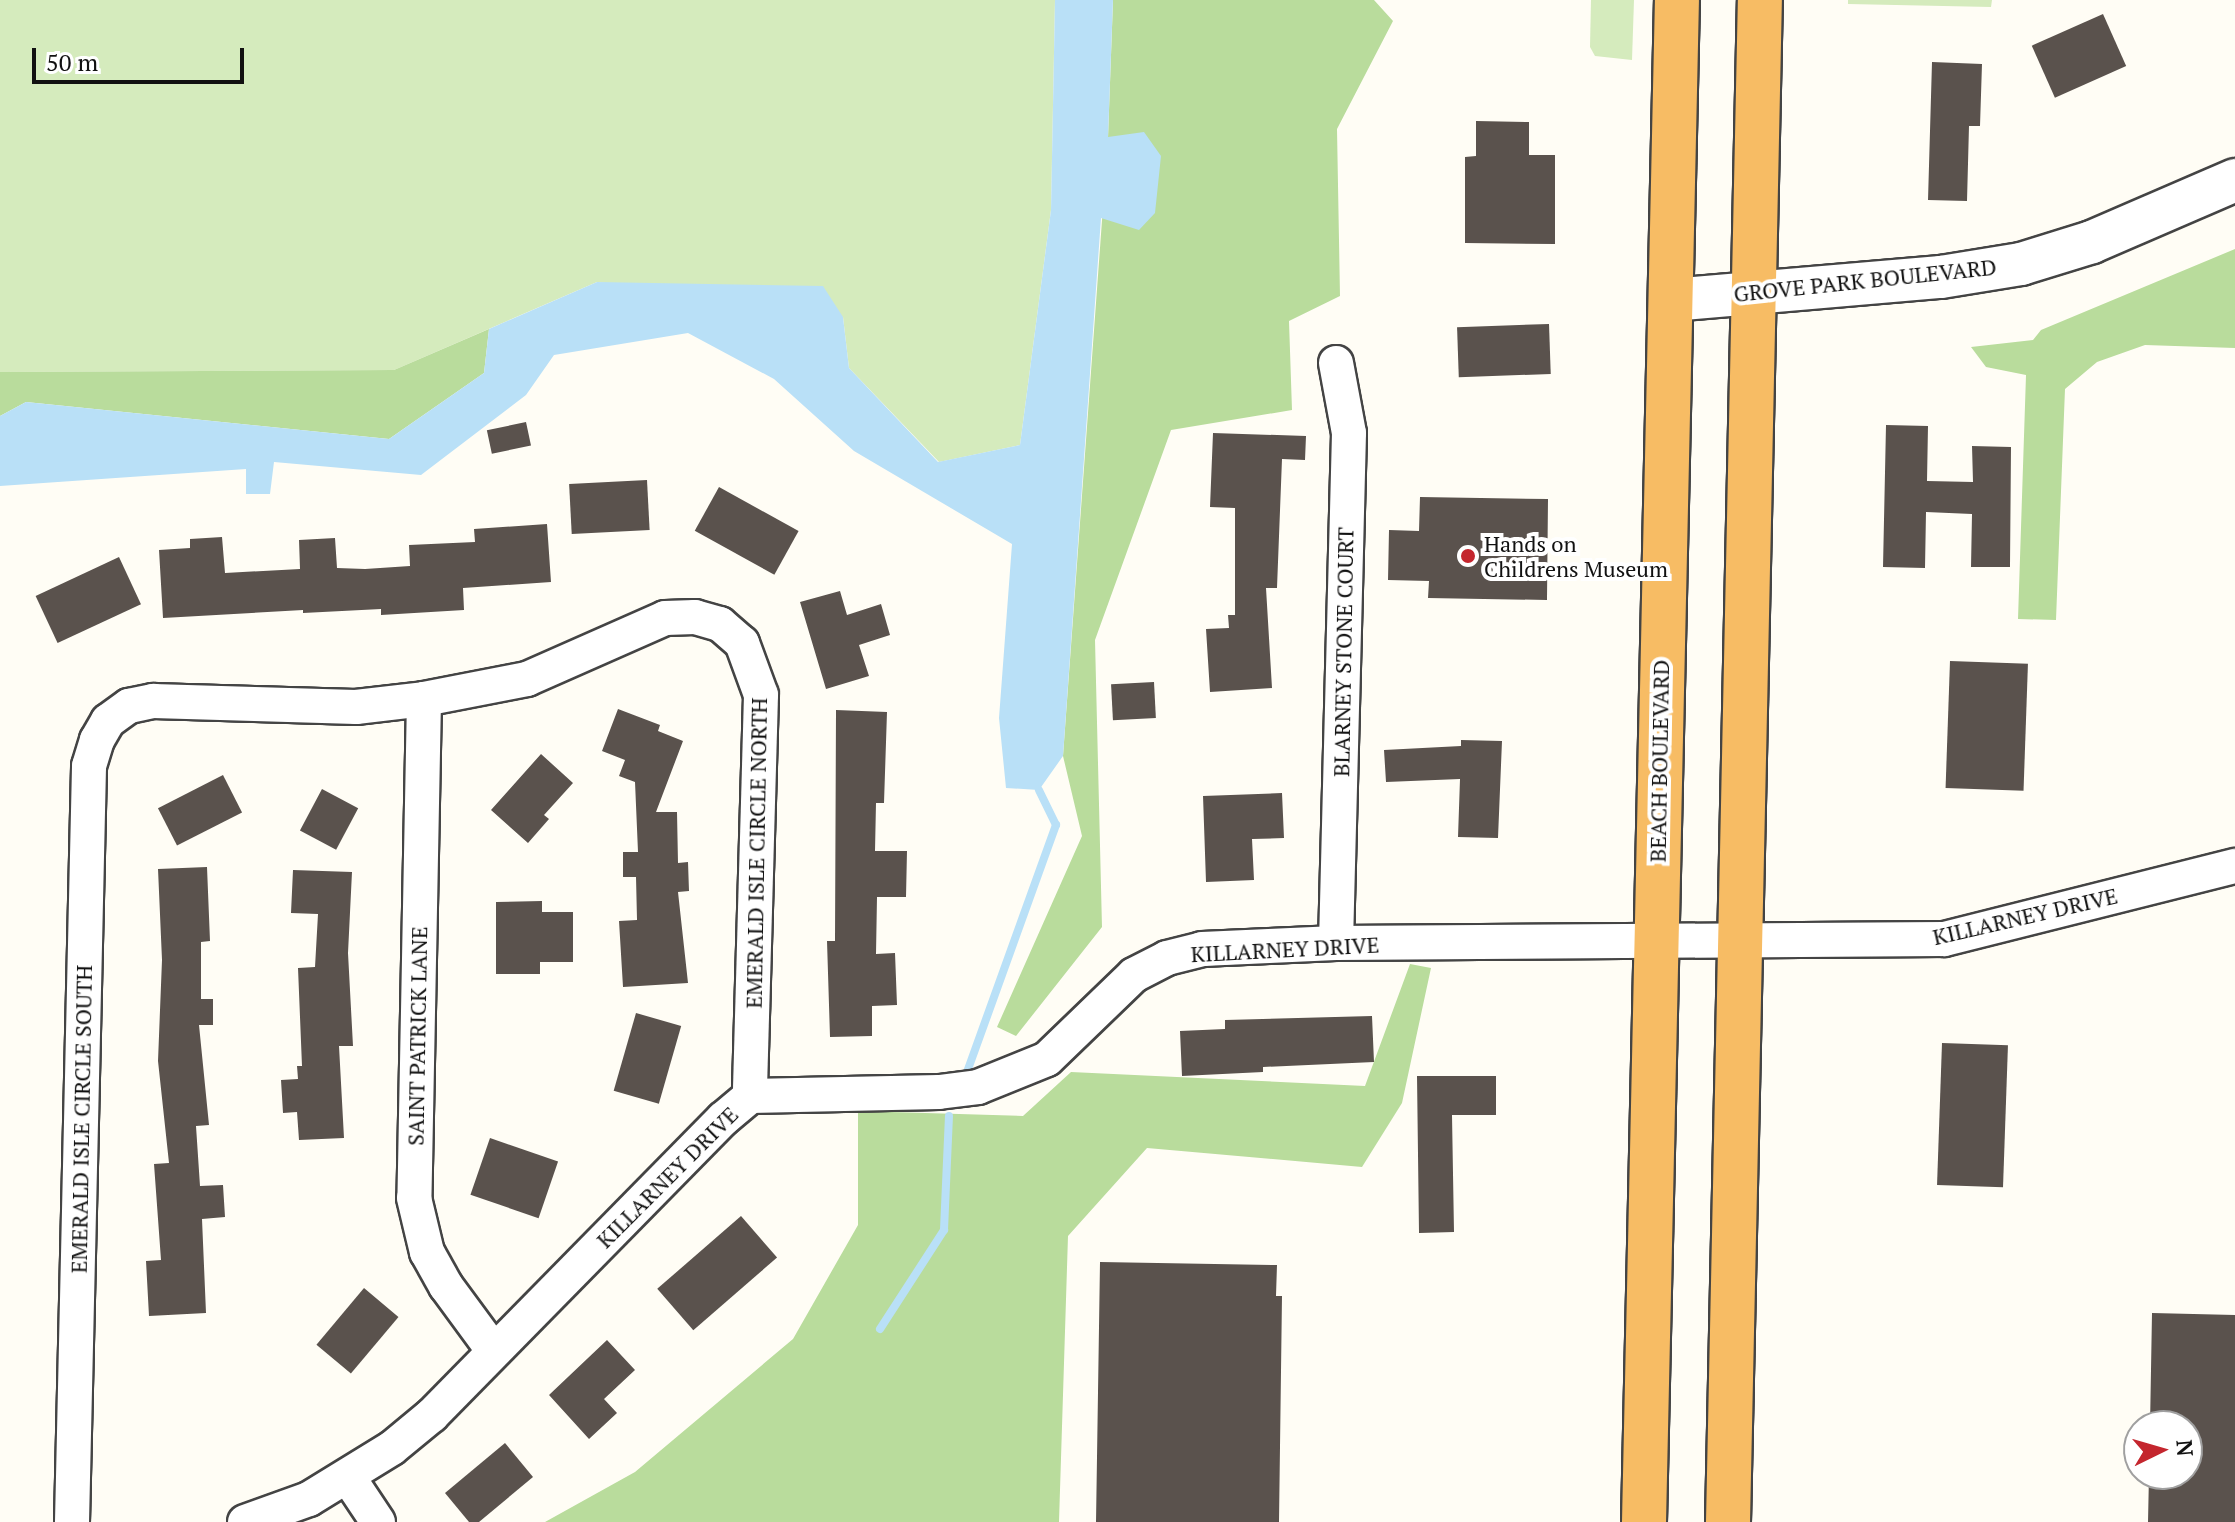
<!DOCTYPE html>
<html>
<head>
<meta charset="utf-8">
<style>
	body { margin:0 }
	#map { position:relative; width:2235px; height:1522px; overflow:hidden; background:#fffdf5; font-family:"PT Serif",serif }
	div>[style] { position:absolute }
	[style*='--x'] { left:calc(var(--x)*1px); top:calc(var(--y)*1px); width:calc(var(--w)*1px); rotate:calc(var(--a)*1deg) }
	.green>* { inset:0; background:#d5ebbd }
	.forest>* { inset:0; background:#b9dc9c }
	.water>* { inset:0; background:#b9e0f7 }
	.stream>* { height:8px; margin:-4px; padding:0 4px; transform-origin:4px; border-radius:4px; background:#b9e0f7 }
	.building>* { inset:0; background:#5a524d; transform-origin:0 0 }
	.roads { filter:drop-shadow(2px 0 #444) drop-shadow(-2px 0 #444) drop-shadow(0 2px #444) drop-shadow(0 -2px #444) }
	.minor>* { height:34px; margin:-17px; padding:0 17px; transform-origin:17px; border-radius:17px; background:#fff }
	.tertiary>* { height:42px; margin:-21px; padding:0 21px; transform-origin:21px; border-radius:21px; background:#fff }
	.trunk>* { height:44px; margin:-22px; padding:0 22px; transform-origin:22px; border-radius:22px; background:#f7bc64 }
	.dots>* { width:22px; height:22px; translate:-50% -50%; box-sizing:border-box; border:4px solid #fff; border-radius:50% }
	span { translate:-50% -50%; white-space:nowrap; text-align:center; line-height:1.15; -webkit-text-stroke:8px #fff; paint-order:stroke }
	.street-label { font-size:22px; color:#111 }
	.poi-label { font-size:22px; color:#111 }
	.left { translate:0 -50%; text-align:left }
	.north { position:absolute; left:2123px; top:1410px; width:80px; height:80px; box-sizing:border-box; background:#fff; border:2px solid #a0a0a0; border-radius:50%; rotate:85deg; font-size:22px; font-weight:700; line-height:32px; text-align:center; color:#111 }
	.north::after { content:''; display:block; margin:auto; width:28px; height:36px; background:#c4262e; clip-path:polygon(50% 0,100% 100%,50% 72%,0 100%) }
	.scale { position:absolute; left:32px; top:48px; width:212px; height:36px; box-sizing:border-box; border:4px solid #111; border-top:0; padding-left:10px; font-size:24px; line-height:28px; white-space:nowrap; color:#111; -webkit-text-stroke:6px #fff; paint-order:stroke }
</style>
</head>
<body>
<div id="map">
	<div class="green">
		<div style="clip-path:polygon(0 0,1055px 0,1051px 210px,1020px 445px,939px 462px,849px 368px,843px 317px,597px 282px,394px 370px,0 372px)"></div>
		<div style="clip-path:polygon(1591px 0,1634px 0,1632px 60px,1595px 56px,1590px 47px)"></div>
		<div style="clip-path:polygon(1848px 0,1992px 0,1991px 7px,1848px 4px)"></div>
	</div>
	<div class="forest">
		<div style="clip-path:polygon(1113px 0,1374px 0,1393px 21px,1337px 129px,1340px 296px,1289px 321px,1292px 410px,1171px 430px,1095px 640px,1102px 927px,1016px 1036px,997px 1027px,1082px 836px,1063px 756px,1108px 138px)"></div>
		<div style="clip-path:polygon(2235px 249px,2235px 348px,2145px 345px,2097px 362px,2065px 389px,2056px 620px,2018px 619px,2026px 375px,1986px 367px,1971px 347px,2033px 340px,2041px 330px)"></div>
		<div style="clip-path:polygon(489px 329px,484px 373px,389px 439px,26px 402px,0 416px,0 372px,394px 370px)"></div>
		<div style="clip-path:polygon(1410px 964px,1431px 968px,1402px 1103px,1362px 1167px,1147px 1148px,1068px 1236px,1059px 1522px,545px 1522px,635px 1472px,793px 1339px,858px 1225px,858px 1111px,1023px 1116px,1071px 1072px,1365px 1086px)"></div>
	</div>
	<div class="water">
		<div style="clip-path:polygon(1055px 0,1113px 0,1108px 137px,1144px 132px,1161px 156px,1155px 213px,1139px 230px,1101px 218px,1063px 756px,1039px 790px,1006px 788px,999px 718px,1012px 544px,854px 451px,774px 379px,688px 333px,554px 355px,526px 395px,421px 475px,274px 462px,270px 494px,246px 494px,246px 469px,0 486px,0 416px,26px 402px,389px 439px,484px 373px,489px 329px,597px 282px,823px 286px,843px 317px,849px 368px,938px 462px,1020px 445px,1051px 210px)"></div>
	</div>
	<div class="stream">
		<div style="--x:967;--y:1072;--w:263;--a:-70.2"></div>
		<div style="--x:1056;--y:825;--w:39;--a:-116"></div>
		<div style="--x:880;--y:1329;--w:118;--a:-57.1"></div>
		<div style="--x:944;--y:1230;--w:114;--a:-87.5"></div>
	</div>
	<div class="building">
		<div style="left:2103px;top:14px;width:57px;height:78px;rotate:66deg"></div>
		<div style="clip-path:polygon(1932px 62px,1982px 64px,1980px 126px,1969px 126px,1967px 201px,1928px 200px)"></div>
		<div style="clip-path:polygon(1476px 121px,1529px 122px,1529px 155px,1555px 155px,1555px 244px,1465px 243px,1465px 157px,1476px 156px)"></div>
		<div style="left:1549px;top:324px;width:50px;height:92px;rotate:88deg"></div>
		<div style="left:526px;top:422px;width:24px;height:40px;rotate:78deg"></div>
		<div style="clip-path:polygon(1886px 425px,1928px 426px,1927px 481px,1973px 482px,1972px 446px,2011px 447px,2010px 567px,1971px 567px,1972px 514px,1926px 512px,1925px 568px,1883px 567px)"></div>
		<div style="clip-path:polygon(1213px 433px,1306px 436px,1305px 460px,1282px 459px,1277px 588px,1266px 588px,1272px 688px,1210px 692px,1206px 629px,1229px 628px,1228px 615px,1235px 615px,1235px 508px,1210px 507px)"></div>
		<div style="left:647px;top:480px;width:50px;height:78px;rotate:87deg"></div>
		<div style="left:719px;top:487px;width:91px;height:50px;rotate:29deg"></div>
		<div style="clip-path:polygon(1420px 497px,1548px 499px,1547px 600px,1428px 598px,1429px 581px,1388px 580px,1389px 530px,1419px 531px)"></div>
		<div style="clip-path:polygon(547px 524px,551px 582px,463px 588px,464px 610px,381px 615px,381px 609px,303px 613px,303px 610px,163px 618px,159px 550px,190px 548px,190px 539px,222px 537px,225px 573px,300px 569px,299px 540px,335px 538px,337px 568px,365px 569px,410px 566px,409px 545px,475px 542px,474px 529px)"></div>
		<div style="left:119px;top:557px;width:52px;height:92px;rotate:65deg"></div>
		<div style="clip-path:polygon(840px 591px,847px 615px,881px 604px,890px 635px,859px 645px,869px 676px,826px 689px,800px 602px)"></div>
		<div style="left:1950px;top:661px;width:78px;height:127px;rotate:2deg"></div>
		<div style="left:1154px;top:682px;width:36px;height:43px;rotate:87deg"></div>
		<div style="clip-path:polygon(618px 709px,660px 725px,658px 731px,683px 741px,656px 812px,677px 812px,678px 863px,688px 862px,689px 891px,678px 892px,688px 983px,623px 987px,619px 921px,637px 920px,636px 877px,623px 877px,623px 852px,638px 852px,635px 782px,619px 776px,625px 760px,602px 751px)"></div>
		<div style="clip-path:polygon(836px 710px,887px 712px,884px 803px,876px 803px,875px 851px,907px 851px,906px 897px,877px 897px,876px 954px,895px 953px,897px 1005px,872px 1006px,872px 1036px,830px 1037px,827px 941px,835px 941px)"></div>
		<div style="clip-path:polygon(1461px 740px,1502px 741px,1498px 838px,1458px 837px,1460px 779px,1386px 782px,1384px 750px,1461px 746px)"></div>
		<div style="clip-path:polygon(541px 754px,573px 783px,544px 815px,549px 819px,528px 843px,491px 810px)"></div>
		<div style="left:223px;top:775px;width:42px;height:73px;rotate:63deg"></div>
		<div style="left:322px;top:789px;width:41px;height:47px;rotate:28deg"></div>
		<div style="clip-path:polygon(1282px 793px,1284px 838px,1252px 839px,1254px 880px,1206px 882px,1203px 796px)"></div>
		<div style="clip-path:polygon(207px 867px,210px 941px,201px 942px,201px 999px,213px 999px,213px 1025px,199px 1025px,209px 1125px,196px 1126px,200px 1186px,223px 1185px,225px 1217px,202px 1219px,206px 1313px,149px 1316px,146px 1261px,161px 1260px,154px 1164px,169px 1163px,158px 1061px,162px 960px,158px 869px)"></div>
		<div style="clip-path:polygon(293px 870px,352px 872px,348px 953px,353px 1046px,339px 1046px,344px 1138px,299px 1140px,297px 1112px,283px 1113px,281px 1080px,298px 1079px,297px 1066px,302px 1066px,298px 968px,315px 967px,318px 914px,291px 913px)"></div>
		<div style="clip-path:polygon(542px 901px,542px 912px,573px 912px,573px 962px,540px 962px,540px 974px,496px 974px,496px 902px)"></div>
		<div style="left:636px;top:1013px;width:47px;height:81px;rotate:16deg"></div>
		<div style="clip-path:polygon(1372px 1016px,1374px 1062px,1263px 1067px,1263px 1072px,1182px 1076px,1180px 1031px,1225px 1029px,1225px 1020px)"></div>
		<div style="left:1942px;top:1043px;width:66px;height:142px;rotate:2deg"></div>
		<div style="clip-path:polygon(1417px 1076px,1496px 1076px,1496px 1115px,1452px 1115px,1454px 1232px,1419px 1233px)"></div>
		<div style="left:490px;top:1138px;width:72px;height:60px;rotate:19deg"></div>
		<div style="left:741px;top:1216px;width:55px;height:111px;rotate:49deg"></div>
		<div style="clip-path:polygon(1100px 1262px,1277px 1265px,1276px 1296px,1282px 1296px,1279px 1522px,1096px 1522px)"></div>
		<div style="left:364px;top:1288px;width:45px;height:74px;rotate:40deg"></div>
		<div style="clip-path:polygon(2152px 1313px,2235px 1315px,2235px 1522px,2148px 1522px,2149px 1474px,2187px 1474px,2187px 1426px,2150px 1426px)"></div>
		<div style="clip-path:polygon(607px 1340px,635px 1370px,604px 1399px,617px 1413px,589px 1439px,549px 1395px)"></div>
		<div style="clip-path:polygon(505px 1443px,533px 1477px,479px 1522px,469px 1522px,445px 1493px)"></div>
	</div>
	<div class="roads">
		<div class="minor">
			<div style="--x:1336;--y:363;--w:71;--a:79.5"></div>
			<div style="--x:1349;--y:433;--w:510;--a:91.46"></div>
			<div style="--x:424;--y:699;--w:499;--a:91.1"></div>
			<div style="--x:414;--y:1198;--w:56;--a:76.5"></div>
			<div style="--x:427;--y:1252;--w:39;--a:61"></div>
			<div style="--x:446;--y:1286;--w:79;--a:53.7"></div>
			<div style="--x:348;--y:1477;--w:54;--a:56.3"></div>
			<div style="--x:72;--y:1522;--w:756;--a:-88.71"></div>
			<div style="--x:89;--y:766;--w:27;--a:-73"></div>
			<div style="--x:97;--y:740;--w:22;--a:-60"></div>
			<div style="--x:108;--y:721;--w:26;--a:-36"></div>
			<div style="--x:129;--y:706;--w:25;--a:-12"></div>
			<div style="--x:153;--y:701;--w:203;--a:1.7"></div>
			<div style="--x:356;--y:707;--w:68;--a:-6.7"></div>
			<div style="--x:424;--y:699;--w:105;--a:-11"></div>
			<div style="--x:527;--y:679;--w:151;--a:-23.8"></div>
			<div style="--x:665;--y:618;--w:30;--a:-2"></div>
			<div style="--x:695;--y:617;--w:26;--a:16"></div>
			<div style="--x:720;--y:624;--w:29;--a:41"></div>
			<div style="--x:742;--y:643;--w:55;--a:69.9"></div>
			<div style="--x:761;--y:695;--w:401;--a:91.6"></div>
			<div style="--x:245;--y:1522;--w:68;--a:-19.8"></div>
			<div style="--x:309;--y:1499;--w:97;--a:-31.6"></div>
			<div style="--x:392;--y:1448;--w:52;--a:-39.5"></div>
			<div style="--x:432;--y:1415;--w:415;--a:-45.5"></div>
			<div style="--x:723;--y:1119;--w:35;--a:-40"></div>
			<div style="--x:750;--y:1096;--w:189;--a:-1.2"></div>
			<div style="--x:939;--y:1092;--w:39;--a:-7"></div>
			<div style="--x:978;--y:1087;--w:74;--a:-22.1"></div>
			<div style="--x:1047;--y:1059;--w:121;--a:-44"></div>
			<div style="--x:1134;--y:975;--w:37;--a:-27"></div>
			<div style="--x:1167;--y:958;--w:36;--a:-14"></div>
			<div style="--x:1202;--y:949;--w:134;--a:-2.6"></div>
			<div style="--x:1336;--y:943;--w:608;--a:-0.38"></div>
			<div style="--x:1944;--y:939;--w:300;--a:-14.1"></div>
		</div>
		<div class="tertiary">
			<div style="--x:1671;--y:300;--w:271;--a:-4.9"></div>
			<div style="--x:1941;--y:277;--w:81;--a:-9.2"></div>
			<div style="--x:2021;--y:264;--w:74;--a:-17.2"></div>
			<div style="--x:2092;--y:242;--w:156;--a:-23.4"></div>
		</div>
		<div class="trunk">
			<div style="--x:1644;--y:1522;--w:1522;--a:-88.76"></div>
			<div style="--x:1728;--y:1522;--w:1522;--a:-88.8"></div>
		</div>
	</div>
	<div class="dots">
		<div style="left:1468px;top:556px;background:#c4262e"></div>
	</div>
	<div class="street-label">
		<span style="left:1865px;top:280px;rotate:-6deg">GROVE PARK BOULEVARD</span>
		<span style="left:1343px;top:652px;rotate:-89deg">BLARNEY STONE COURT</span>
		<span style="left:1659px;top:761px;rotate:-89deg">BEACH BOULEVARD</span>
		<span style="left:756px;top:853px;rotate:-89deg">EMERALD ISLE CIRCLE NORTH</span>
		<span style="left:2025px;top:916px;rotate:-13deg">KILLARNEY DRIVE</span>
		<span style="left:1285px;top:949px;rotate:-3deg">KILLARNEY DRIVE</span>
		<span style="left:417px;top:1036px;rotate:-89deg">SAINT PATRICK LANE</span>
		<span style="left:81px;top:1119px;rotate:-89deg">EMERALD ISLE CIRCLE SOUTH</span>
		<span style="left:667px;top:1177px;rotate:-45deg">KILLARNEY DRIVE</span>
	</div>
	<div class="poi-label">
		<span class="left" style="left:1484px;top:556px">Hands on<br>Childrens Museum</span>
	</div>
	<div class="north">N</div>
	<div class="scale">50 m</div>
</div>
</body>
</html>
